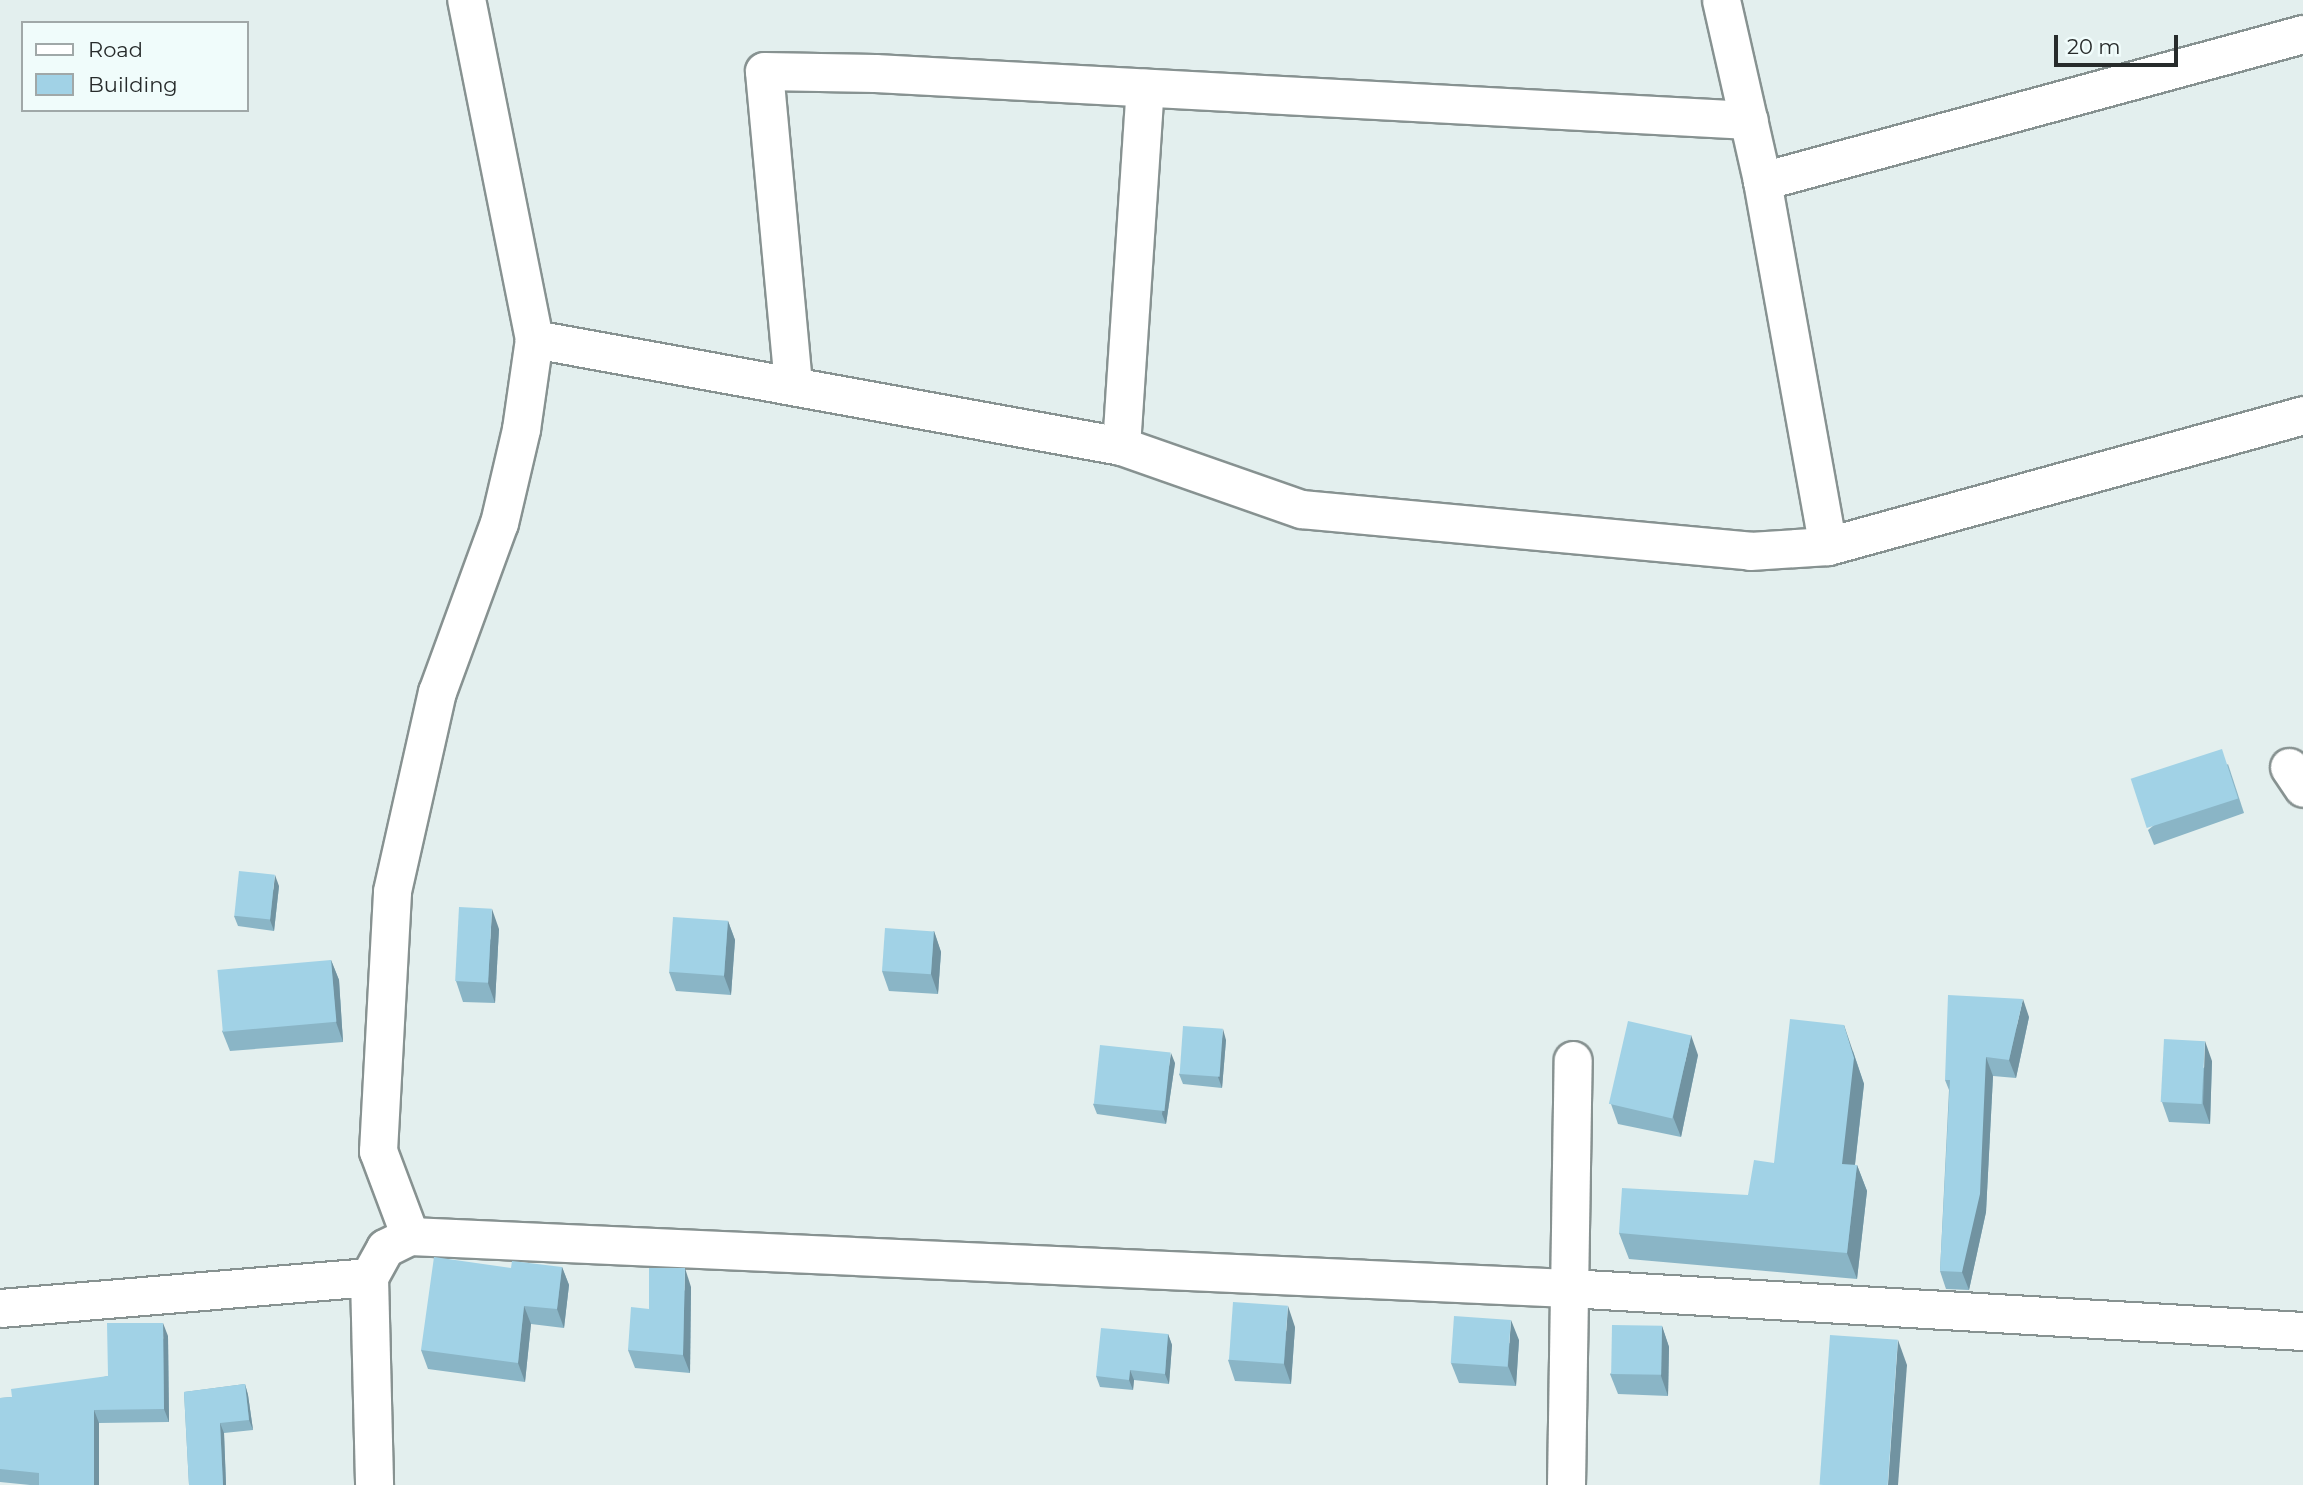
<!DOCTYPE html>
<html>
<head>
<meta charset="utf-8">
<style>
	body { margin:0 }
	#map { position:relative; width:2303px; height:1485px; overflow:hidden; background:#e3efee; font-family:Montserrat,sans-serif }
	div>[style] { position:absolute }
	[style*='--x'] { left:calc(var(--x)*1px); top:calc(var(--y)*1px); width:calc(var(--w)*1px); rotate:calc(var(--a)*1deg) }
	.roads { filter:drop-shadow(2px 0 #879291) drop-shadow(-2px 0 #879291) drop-shadow(0 2px #879291) drop-shadow(0 -2px #879291) }
	.street>* { height:37px; margin:-18.5px; padding:0 18.5px; transform-origin:18.5px; border-radius:18.5px; background:#fff }
	.wall>* { inset:0; background:#8ab5c6 }
	.shaded-wall>* { inset:0; background:#7193a1 }
	.building>* { inset:0; background:#a1d2e6; transform-origin:0 0 }
	span { translate:-50% -50%; white-space:nowrap; text-align:center; line-height:1.15; -webkit-text-stroke:5px #f0fcfb; paint-order:stroke }
	.legend { position:absolute; left:21px; top:21px; width:228px; height:91px; box-sizing:border-box; background:#f0fcfb; border:2px solid #a0a8a8; margin:0; padding:9px 12px; list-style:none; font-size:21px; color:#272b2b }
	.legend li { display:flex; align-items:center; gap:14px; height:35px }
	.legend b { width:35px; border:2px solid #a0a8a8 }
	.scale { position:absolute; left:2054px; top:35px; width:124px; height:32px; box-sizing:border-box; border:4px solid #272b2b; border-top:0; padding-left:9px; font-size:21px; line-height:24px; white-space:nowrap; color:#272b2b; -webkit-text-stroke:5px #f0fcfb; paint-order:stroke }
</style>
</head>
<body>
<div id="map">
	<div class="roads">
		<div class="street">
			<div style="--x:1721;--y:0;--w:186;--a:77.2"></div>
			<div style="--x:1762;--y:181;--w:371;--a:79.8"></div>
			<div style="--x:1762;--y:181;--w:561;--a:-15.2"></div>
			<div style="--x:534;--y:339;--w:597;--a:10.33"></div>
			<div style="--x:1121;--y:446;--w:191;--a:19.3"></div>
			<div style="--x:1301;--y:509;--w:451;--a:5.3"></div>
			<div style="--x:1750;--y:551;--w:78;--a:-3.7"></div>
			<div style="--x:1828;--y:546;--w:493;--a:-15.4"></div>
			<div style="--x:793;--y:384;--w:314;--a:-95.3"></div>
			<div style="--x:764;--y:71;--w:111;--a:1"></div>
			<div style="--x:875;--y:73;--w:875;--a:3.08"></div>
			<div style="--x:1121;--y:446;--w:359;--a:-86.2"></div>
			<div style="--x:2289;--y:767;--w:25;--a:56"></div>
			<div style="--x:410;--y:1236;--w:91;--a:-110.6"></div>
			<div style="--x:378;--y:1151;--w:260;--a:-86.9"></div>
			<div style="--x:392;--y:891;--w:204;--a:-77.3"></div>
			<div style="--x:437;--y:692;--w:180;--a:-69.9"></div>
			<div style="--x:499;--y:523;--w:97;--a:-76.8"></div>
			<div style="--x:521;--y:429;--w:91;--a:-81.8"></div>
			<div style="--x:534;--y:339;--w:346;--a:-101.3"></div>
			<div style="--x:369;--y:1277;--w:208;--a:88.6"></div>
			<div style="--x:0;--y:1308;--w:370;--a:-4.8"></div>
			<div style="--x:369;--y:1277;--w:33;--a:-61"></div>
			<div style="--x:385;--y:1248;--w:28;--a:-26"></div>
			<div style="--x:410;--y:1236;--w:1159;--a:2.57"></div>
			<div style="--x:1568;--y:1288;--w:736;--a:3.35"></div>
			<div style="--x:1566;--y:1485;--w:425;--a:-89.1"></div>
		</div>
	</div>
	<div class="wall">
		<div style="clip-path:polygon(2228px 764px,2244px 813px,2154px 845px,2148px 830px)"></div>
		<div style="clip-path:polygon(279px 886px,274px 931px,238px 926px,234px 916px)"></div>
		<div style="clip-path:polygon(728px 921px,735px 940px,731px 995px,676px 991px,669px 972px)"></div>
		<div style="clip-path:polygon(499px 929px,495px 1003px,463px 1002px,456px 981px)"></div>
		<div style="clip-path:polygon(934px 931px,941px 952px,938px 994px,889px 991px,882px 971px)"></div>
		<div style="clip-path:polygon(331px 960px,339px 980px,343px 1042px,230px 1051px,222px 1031px)"></div>
		<div style="clip-path:polygon(2029px 1017px,2016px 1078px,1993px 1076px,1986px 1212px,1969px 1290px,1946px 1289px,1940px 1271px,1949px 1090px,1945px 1080px)"></div>
		<div style="clip-path:polygon(1226px 1040px,1222px 1088px,1183px 1084px,1179px 1074px)"></div>
		<div style="clip-path:polygon(1853px 1051px,1864px 1084px,1855px 1165px,1857px 1165px,1867px 1191px,1857px 1279px,1629px 1259px,1619px 1233px,1748px 1195px,1774px 1163px)"></div>
		<div style="clip-path:polygon(1698px 1055px,1681px 1137px,1618px 1124px,1611px 1104px)"></div>
		<div style="clip-path:polygon(2212px 1061px,2210px 1124px,2169px 1122px,2162px 1102px)"></div>
		<div style="clip-path:polygon(1175px 1063px,1166px 1124px,1097px 1114px,1093px 1104px)"></div>
		<div style="clip-path:polygon(562px 1267px,569px 1285px,564px 1328px,531px 1324px,525px 1382px,428px 1369px,421px 1350px,511px 1268px)"></div>
		<div style="clip-path:polygon(691px 1287px,690px 1373px,635px 1368px,628px 1350px,649px 1309px)"></div>
		<div style="clip-path:polygon(1662px 1326px,1669px 1347px,1668px 1396px,1618px 1394px,1610px 1374px)"></div>
		<div style="clip-path:polygon(1295px 1327px,1291px 1384px,1235px 1381px,1228px 1360px)"></div>
		<div style="clip-path:polygon(1168px 1334px,1172px 1345px,1169px 1384px,1134px 1380px,1133px 1390px,1100px 1387px,1096px 1376px)"></div>
		<div style="clip-path:polygon(168px 1336px,169px 1422px,99px 1423px,99px 1485px,30px 1485px,0 1482px,0 1398px,12px 1397px,108px 1376px)"></div>
		<div style="clip-path:polygon(1519px 1340px,1516px 1386px,1459px 1383px,1451px 1363px)"></div>
		<div style="clip-path:polygon(245px 1384px,248px 1395px,253px 1430px,224px 1433px,226px 1485px,189px 1485px,184px 1392px)"></div>
	</div>
	<div class="shaded-wall">
		<div style="clip-path:polygon(275px 875px,279px 886px,274px 931px,270px 920px)"></div>
		<div style="clip-path:polygon(492px 909px,499px 929px,495px 1003px,488px 983px)"></div>
		<div style="clip-path:polygon(728px 921px,735px 940px,731px 995px,724px 976px)"></div>
		<div style="clip-path:polygon(934px 931px,941px 952px,938px 994px,931px 974px)"></div>
		<div style="clip-path:polygon(331px 960px,339px 980px,343px 1042px,336px 1022px)"></div>
		<div style="clip-path:polygon(2023px 999px,2029px 1017px,2016px 1078px,2009px 1060px)"></div>
		<div style="clip-path:polygon(1844px 1025px,1864px 1084px,1852px 1190px,1842px 1164px)"></div>
		<div style="clip-path:polygon(1223px 1029px,1226px 1040px,1222px 1088px,1218px 1077px)"></div>
		<div style="clip-path:polygon(1691px 1035px,1698px 1055px,1681px 1137px,1673px 1117px)"></div>
		<div style="clip-path:polygon(2205px 1041px,2212px 1061px,2210px 1124px,2203px 1104px)"></div>
		<div style="clip-path:polygon(1171px 1053px,1175px 1063px,1166px 1124px,1162px 1114px)"></div>
		<div style="clip-path:polygon(1986px 1057px,1993px 1076px,1986px 1212px,1969px 1290px,1962px 1272px)"></div>
		<div style="clip-path:polygon(1857px 1165px,1867px 1191px,1857px 1279px,1847px 1253px)"></div>
		<div style="clip-path:polygon(562px 1267px,569px 1285px,564px 1328px,557px 1309px)"></div>
		<div style="clip-path:polygon(685px 1268px,691px 1287px,690px 1373px,683px 1355px)"></div>
		<div style="clip-path:polygon(524px 1306px,531px 1324px,525px 1382px,518px 1363px)"></div>
		<div style="clip-path:polygon(1288px 1306px,1295px 1327px,1291px 1384px,1284px 1364px)"></div>
		<div style="clip-path:polygon(1511px 1320px,1519px 1340px,1516px 1386px,1508px 1366px)"></div>
		<div style="clip-path:polygon(163px 1323px,168px 1336px,169px 1422px,164px 1409px)"></div>
		<div style="clip-path:polygon(1662px 1326px,1669px 1347px,1668px 1396px,1661px 1376px)"></div>
		<div style="clip-path:polygon(1168px 1334px,1172px 1345px,1169px 1384px,1165px 1374px)"></div>
		<div style="clip-path:polygon(1898px 1340px,1907px 1365px,1898px 1485px,1888px 1485px)"></div>
		<div style="clip-path:polygon(1130px 1370px,1134px 1380px,1133px 1390px,1129px 1380px)"></div>
		<div style="clip-path:polygon(245px 1384px,248px 1395px,253px 1430px,249px 1420px)"></div>
		<div style="clip-path:polygon(94px 1410px,99px 1423px,99px 1485px,94px 1485px)"></div>
		<div style="clip-path:polygon(220px 1423px,224px 1433px,226px 1485px,223px 1485px)"></div>
	</div>
	<div class="building">
		<div style="left:2222px;top:749px;width:52px;height:96px;rotate:72deg"></div>
		<div style="left:239px;top:871px;width:36px;height:45px;rotate:6deg"></div>
		<div style="left:459px;top:907px;width:33px;height:74px;rotate:3deg"></div>
		<div style="left:673px;top:917px;width:55px;height:55px;rotate:4deg"></div>
		<div style="left:885px;top:928px;width:49px;height:43px;rotate:4deg"></div>
		<div style="left:331px;top:960px;width:62px;height:114px;rotate:85deg"></div>
		<div style="clip-path:polygon(1948px 995px,2023px 999px,2009px 1060px,1986px 1057px,1980px 1194px,1962px 1272px,1940px 1271px,1950px 1080px,1945px 1080px)"></div>
		<div style="clip-path:polygon(1790px 1019px,1844px 1025px,1854px 1058px,1842px 1164px,1857px 1165px,1847px 1253px,1619px 1233px,1622px 1188px,1748px 1195px,1754px 1160px,1774px 1163px)"></div>
		<div style="left:1628px;top:1021px;width:65px;height:85px;rotate:13deg"></div>
		<div style="left:1183px;top:1026px;width:40px;height:48px;rotate:4deg"></div>
		<div style="left:2164px;top:1039px;width:41px;height:63px;rotate:3deg"></div>
		<div style="left:1100px;top:1045px;width:71px;height:59px;rotate:6deg"></div>
		<div style="clip-path:polygon(434px 1257px,511px 1268px,512px 1261px,562px 1267px,557px 1309px,524px 1306px,518px 1363px,421px 1350px)"></div>
		<div style="clip-path:polygon(649px 1268px,685px 1268px,683px 1355px,628px 1350px,631px 1307px,649px 1309px)"></div>
		<div style="left:1233px;top:1302px;width:55px;height:58px;rotate:4deg"></div>
		<div style="left:1454px;top:1316px;width:57px;height:47px;rotate:4deg"></div>
		<div style="clip-path:polygon(107px 1323px,163px 1323px,164px 1409px,94px 1410px,94px 1485px,39px 1485px,39px 1473px,0 1469px,0 1398px,12px 1397px,11px 1389px,108px 1376px)"></div>
		<div style="left:1612px;top:1325px;width:50px;height:49px;rotate:1deg"></div>
		<div style="clip-path:polygon(1101px 1328px,1168px 1334px,1165px 1374px,1130px 1370px,1129px 1380px,1096px 1376px)"></div>
		<div style="left:1830px;top:1335px;width:68px;height:150px;rotate:4deg"></div>
		<div style="clip-path:polygon(245px 1384px,249px 1420px,220px 1423px,223px 1485px,189px 1485px,184px 1392px)"></div>
	</div>
	<ul class="legend">
	<li><b style="height:9px;background:#fff"></b>Road</li>
	<li><b style="height:19px;background:#a1d2e6"></b>Building</li>
	</ul>
	<div class="scale">20 m</div>
</div>
</body>
</html>
